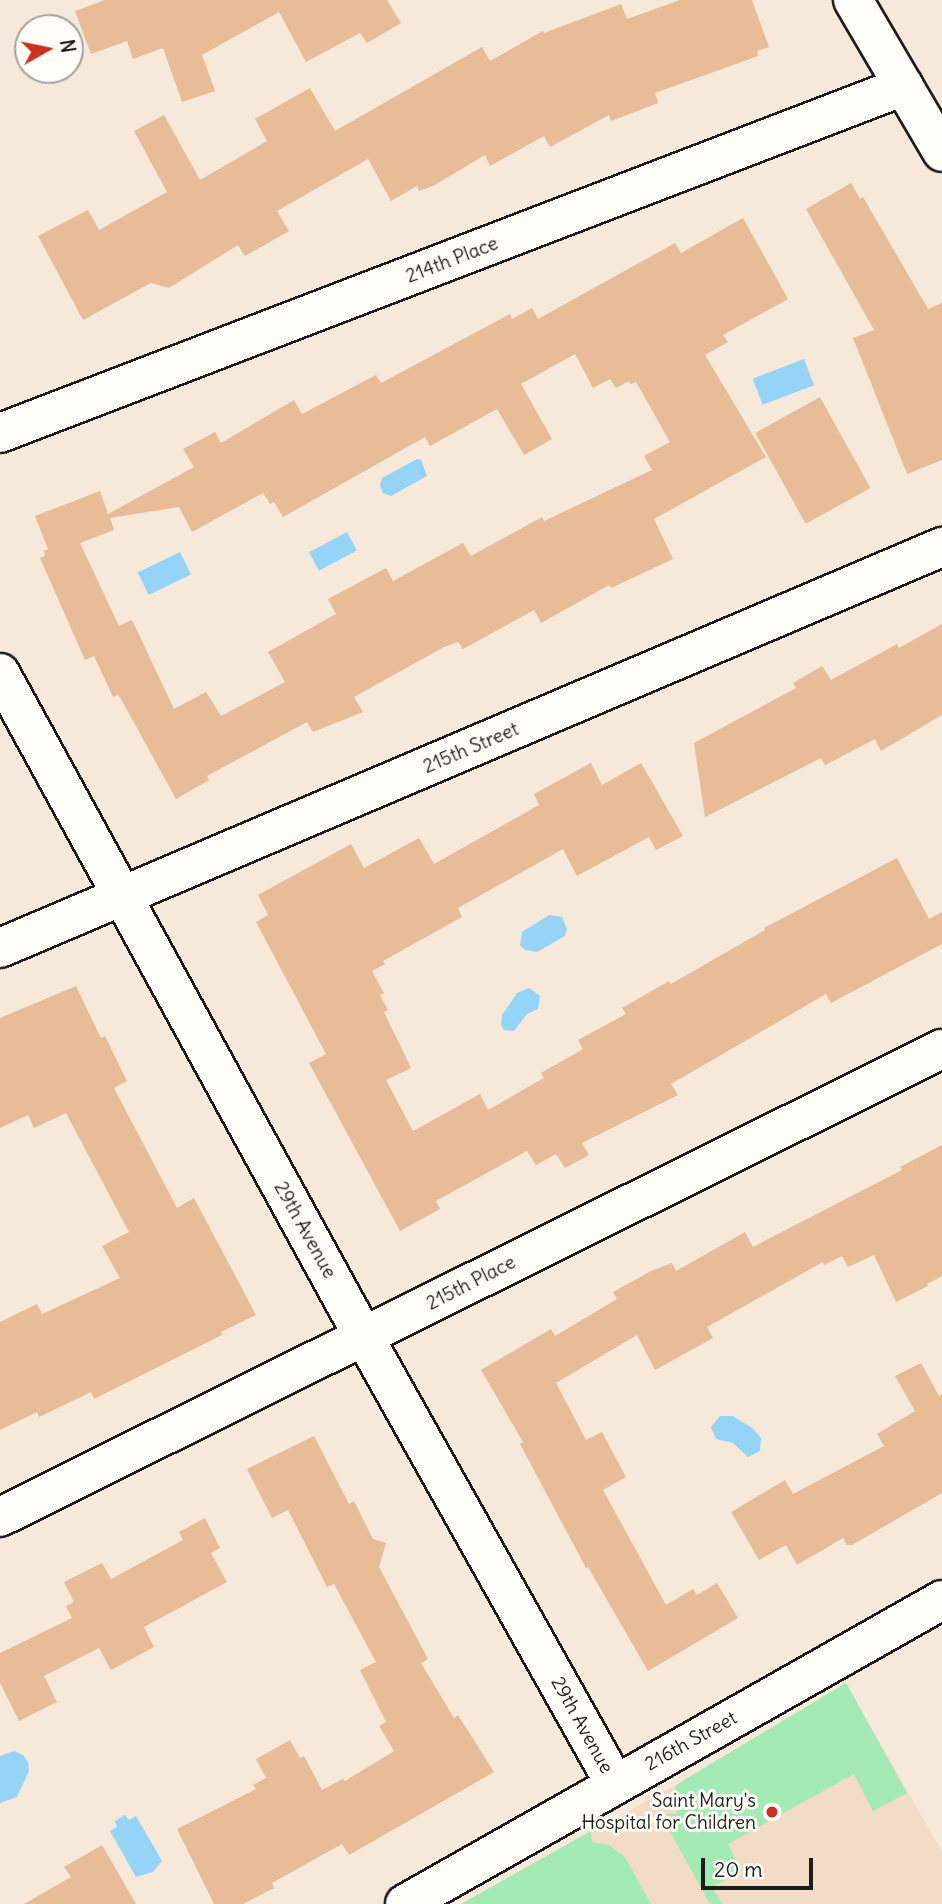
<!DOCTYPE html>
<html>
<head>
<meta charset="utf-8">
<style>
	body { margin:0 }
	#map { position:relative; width:942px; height:1904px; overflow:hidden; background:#f6e9da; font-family:Delius,sans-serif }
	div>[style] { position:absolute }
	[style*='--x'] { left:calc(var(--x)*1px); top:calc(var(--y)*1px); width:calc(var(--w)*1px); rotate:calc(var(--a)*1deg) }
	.built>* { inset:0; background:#f2dcc6 }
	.green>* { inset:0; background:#a4eab5 }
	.water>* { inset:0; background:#95d4f6; transform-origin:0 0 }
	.building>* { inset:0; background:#e7bc97; transform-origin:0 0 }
	.roads { filter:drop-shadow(2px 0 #1c1c1c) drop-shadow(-2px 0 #1c1c1c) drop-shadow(0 2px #1c1c1c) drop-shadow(0 -2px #1c1c1c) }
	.street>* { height:38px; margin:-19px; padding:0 19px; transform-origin:19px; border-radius:19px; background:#fdfcf7 }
	.dots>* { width:19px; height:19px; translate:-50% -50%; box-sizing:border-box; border:4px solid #fdfcf7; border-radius:50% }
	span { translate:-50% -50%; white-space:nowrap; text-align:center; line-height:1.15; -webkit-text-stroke:6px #fdfcf7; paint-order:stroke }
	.street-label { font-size:19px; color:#1c1c1c }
	.poi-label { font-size:19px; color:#1c1c1c }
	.right { translate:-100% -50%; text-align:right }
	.north { position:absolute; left:14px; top:14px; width:70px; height:70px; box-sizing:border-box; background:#fdfcf7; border:2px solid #a3a29f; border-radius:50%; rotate:81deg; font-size:19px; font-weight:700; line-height:28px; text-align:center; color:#1c1c1c }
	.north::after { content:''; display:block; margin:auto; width:24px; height:32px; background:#c8321e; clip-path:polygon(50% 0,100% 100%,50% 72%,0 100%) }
	.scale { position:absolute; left:701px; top:1858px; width:112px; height:32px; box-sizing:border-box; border:4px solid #1c1c1c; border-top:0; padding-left:9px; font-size:21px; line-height:24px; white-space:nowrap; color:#1c1c1c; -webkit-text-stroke:5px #fdfcf7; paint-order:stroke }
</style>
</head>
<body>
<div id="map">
	<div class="built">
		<div style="clip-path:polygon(846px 1683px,942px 1852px,942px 1904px,461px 1904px,679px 1783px)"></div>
	</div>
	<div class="green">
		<div style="clip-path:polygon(846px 1683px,907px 1793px,873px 1811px,854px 1774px,728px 1844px,742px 1871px,712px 1887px,722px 1904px,710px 1904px,669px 1830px,667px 1814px,676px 1814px,681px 1795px,674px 1789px,679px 1783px)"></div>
		<div style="clip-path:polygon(591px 1831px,592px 1842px,609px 1845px,624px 1856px,651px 1904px,461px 1904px)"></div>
	</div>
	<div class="water">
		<div style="left:804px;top:359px;width:28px;height:55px;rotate:69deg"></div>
		<div style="clip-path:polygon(417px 459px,421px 460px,427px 476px,391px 496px,383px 493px,380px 485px,382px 478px)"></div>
		<div style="left:347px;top:532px;width:21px;height:43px;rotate:62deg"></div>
		<div style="left:180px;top:552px;width:25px;height:47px;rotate:64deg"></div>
		<div style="clip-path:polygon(549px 915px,562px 917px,567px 929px,565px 936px,537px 952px,525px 950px,520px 945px,522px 932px)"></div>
		<div style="clip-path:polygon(529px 988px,540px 996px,538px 1009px,527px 1014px,514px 1031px,504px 1030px,501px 1025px,502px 1015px,517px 993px)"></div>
		<div style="clip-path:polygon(720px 1416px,733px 1416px,752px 1428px,761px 1438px,760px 1451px,748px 1457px,733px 1443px,716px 1439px,711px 1427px)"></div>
		<div style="clip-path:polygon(14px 1751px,23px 1755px,28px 1762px,29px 1771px,17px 1797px,0 1803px,0 1756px)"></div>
		<div style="clip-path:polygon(125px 1815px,129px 1820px,136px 1816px,162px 1861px,153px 1872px,136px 1877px,110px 1831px,117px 1827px,115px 1821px)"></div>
	</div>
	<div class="building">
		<div style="clip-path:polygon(105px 0,387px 0,401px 23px,367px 43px,360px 33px,306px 62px,279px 12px,202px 55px,215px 91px,182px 102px,163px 48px,133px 59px,127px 41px,91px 54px,75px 11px)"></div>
		<div style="clip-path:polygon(680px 0,752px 0,769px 47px,757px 51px,758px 56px,655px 93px,658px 103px,611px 121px,609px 115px,550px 147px,544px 136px,490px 166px,485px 155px,433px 186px,419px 191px,417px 186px,391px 201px,368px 159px,277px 211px,289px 231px,245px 256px,238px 245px,169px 288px,151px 283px,83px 320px,38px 236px,88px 210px,99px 230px,167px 192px,134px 131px,164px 115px,200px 180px,267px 141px,255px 119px,310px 88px,335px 131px,482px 47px,490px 61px,543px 31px,544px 33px,621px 4px,627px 19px)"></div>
		<div style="clip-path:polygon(851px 183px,860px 199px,863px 197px,928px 309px,942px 303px,942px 460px,907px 474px,853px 338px,874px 330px,806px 209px)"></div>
		<div style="clip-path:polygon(evenodd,743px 218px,788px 299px,723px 335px,728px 342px,705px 355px,766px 457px,654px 519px,673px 559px,611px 588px,609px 585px,541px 623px,534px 610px,463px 649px,458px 642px,444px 647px,354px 697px,363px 712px,313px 732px,307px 722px,207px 776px,209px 780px,176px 799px,121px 699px,118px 695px,113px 697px,94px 656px,85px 660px,40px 558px,45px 556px,44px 551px,48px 549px,35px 516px,100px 491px,108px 514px,194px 467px,183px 449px,215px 432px,221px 443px,294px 400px,302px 414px,376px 375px,381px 383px,510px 314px,512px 319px,532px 308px,538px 319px,675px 243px,681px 253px,743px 218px,575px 354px,593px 388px,610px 379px,616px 388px,629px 381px,631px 384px,636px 382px,670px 442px,644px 456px,652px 470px,544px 521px,542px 517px,471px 556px,463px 543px,393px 581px,386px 568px,328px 599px,336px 614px,268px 652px,285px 682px,221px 716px,206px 692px,174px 709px,132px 620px,119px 626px,80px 543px,114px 530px,110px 518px,179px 507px,192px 532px,263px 493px,270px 504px,274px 502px,283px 517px,425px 437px,430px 446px,497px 409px,524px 455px,552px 439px,521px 384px,575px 354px)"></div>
		<div style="left:820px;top:397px;width:104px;height:74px;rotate:61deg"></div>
		<div style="clip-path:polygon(942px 624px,942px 715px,881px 751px,875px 739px,825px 765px,821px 758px,705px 817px,694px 743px,796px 688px,793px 683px,822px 666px,831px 680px,897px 644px,899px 648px)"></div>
		<div style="clip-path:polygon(591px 763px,602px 785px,641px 763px,683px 836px,656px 850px,649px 837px,577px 876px,563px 849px,458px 908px,462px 917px,383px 961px,385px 964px,372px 971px,384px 993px,380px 995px,388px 1010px,384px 1012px,411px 1068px,386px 1080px,413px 1131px,480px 1094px,488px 1110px,544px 1078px,541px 1073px,583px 1049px,578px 1040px,626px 1014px,622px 1008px,669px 981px,671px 984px,765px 930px,764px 928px,897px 858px,929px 919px,942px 912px,942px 944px,831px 1003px,826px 994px,671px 1084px,678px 1095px,582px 1143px,589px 1155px,565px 1168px,556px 1154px,536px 1165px,527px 1151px,436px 1201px,440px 1209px,400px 1231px,309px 1063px,326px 1054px,256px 922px,268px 915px,258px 895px,351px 844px,364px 868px,419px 838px,434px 864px,539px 805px,534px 794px)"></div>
		<div style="clip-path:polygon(76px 986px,101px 1038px,105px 1036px,127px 1081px,114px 1088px,177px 1208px,194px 1198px,256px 1315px,221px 1332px,222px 1335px,94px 1399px,91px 1392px,39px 1417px,37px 1412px,0 1430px,0 1322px,37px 1304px,42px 1314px,120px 1278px,102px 1246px,129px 1232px,66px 1113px,34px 1128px,28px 1115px,0 1128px,0 1018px)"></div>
		<div style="clip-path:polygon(942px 1145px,942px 1276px,927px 1284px,928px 1286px,896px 1302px,874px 1255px,848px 1267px,842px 1256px,824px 1265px,823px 1262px,707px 1327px,713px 1338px,655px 1370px,637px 1335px,556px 1383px,586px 1440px,602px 1432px,626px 1477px,603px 1490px,666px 1605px,693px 1589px,697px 1595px,717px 1583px,738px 1618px,648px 1671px,588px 1567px,586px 1568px,520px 1444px,523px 1442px,481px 1370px,551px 1329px,555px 1336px,617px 1299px,613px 1292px,651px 1271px,672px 1263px,676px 1271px,745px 1232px,753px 1247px,902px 1170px,900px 1167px)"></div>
		<div style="clip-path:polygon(921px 1363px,939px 1396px,942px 1394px,942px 1493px,852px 1545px,847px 1545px,843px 1538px,797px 1565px,786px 1545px,759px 1560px,731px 1512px,785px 1480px,793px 1494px,884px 1446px,877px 1434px,915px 1411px,895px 1376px)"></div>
		<div style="clip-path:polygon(314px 1436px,349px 1504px,354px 1501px,373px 1539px,386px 1543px,379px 1567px,428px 1659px,421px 1663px,454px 1718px,458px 1715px,494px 1772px,349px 1855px,342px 1844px,272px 1883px,274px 1888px,243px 1904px,214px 1904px,177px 1829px,256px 1789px,253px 1785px,266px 1778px,256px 1759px,290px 1740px,300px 1758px,304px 1756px,322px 1790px,343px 1779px,345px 1781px,394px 1751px,379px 1726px,386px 1722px,360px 1670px,376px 1662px,334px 1584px,327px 1587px,288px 1510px,272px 1518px,247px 1469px)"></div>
		<div style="clip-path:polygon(205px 1518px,220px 1548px,211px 1553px,227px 1582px,144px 1627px,154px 1647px,111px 1670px,99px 1648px,44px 1676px,57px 1702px,19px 1721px,0 1683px,0 1653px,72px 1618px,66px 1606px,74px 1602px,64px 1582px,102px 1563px,111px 1579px,183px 1540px,179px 1532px)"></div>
		<div style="clip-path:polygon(102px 1845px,136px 1904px,24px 1904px,71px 1877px,64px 1867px)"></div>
	</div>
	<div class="roads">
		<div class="street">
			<div style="--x:853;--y:0;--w:176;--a:59.6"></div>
			<div style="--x:0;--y:433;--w:968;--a:-21"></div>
			<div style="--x:0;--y:673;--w:718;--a:61.29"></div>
			<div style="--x:345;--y:1303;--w:552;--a:60.69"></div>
			<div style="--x:0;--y:948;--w:1024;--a:-23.06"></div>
			<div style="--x:0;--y:1517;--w:1052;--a:-26.42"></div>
			<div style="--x:405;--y:1904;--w:617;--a:-29.51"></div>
		</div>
	</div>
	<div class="dots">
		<div style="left:772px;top:1812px;background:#c8321e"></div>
	</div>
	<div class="street-label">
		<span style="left:452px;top:260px;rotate:-21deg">214th Place</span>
		<span style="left:471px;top:748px;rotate:-23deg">215th Street</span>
		<span style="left:305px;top:1230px;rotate:61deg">29th Avenue</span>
		<span style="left:471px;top:1283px;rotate:-27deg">215th Place</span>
		<span style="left:582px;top:1725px;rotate:61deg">29th Avenue</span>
		<span style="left:691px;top:1741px;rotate:-29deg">216th Street</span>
	</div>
	<div class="poi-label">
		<span class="right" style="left:756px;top:1812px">Saint Mary's<br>Hospital for Children</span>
	</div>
	<div class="north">N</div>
	<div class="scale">20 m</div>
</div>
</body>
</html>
